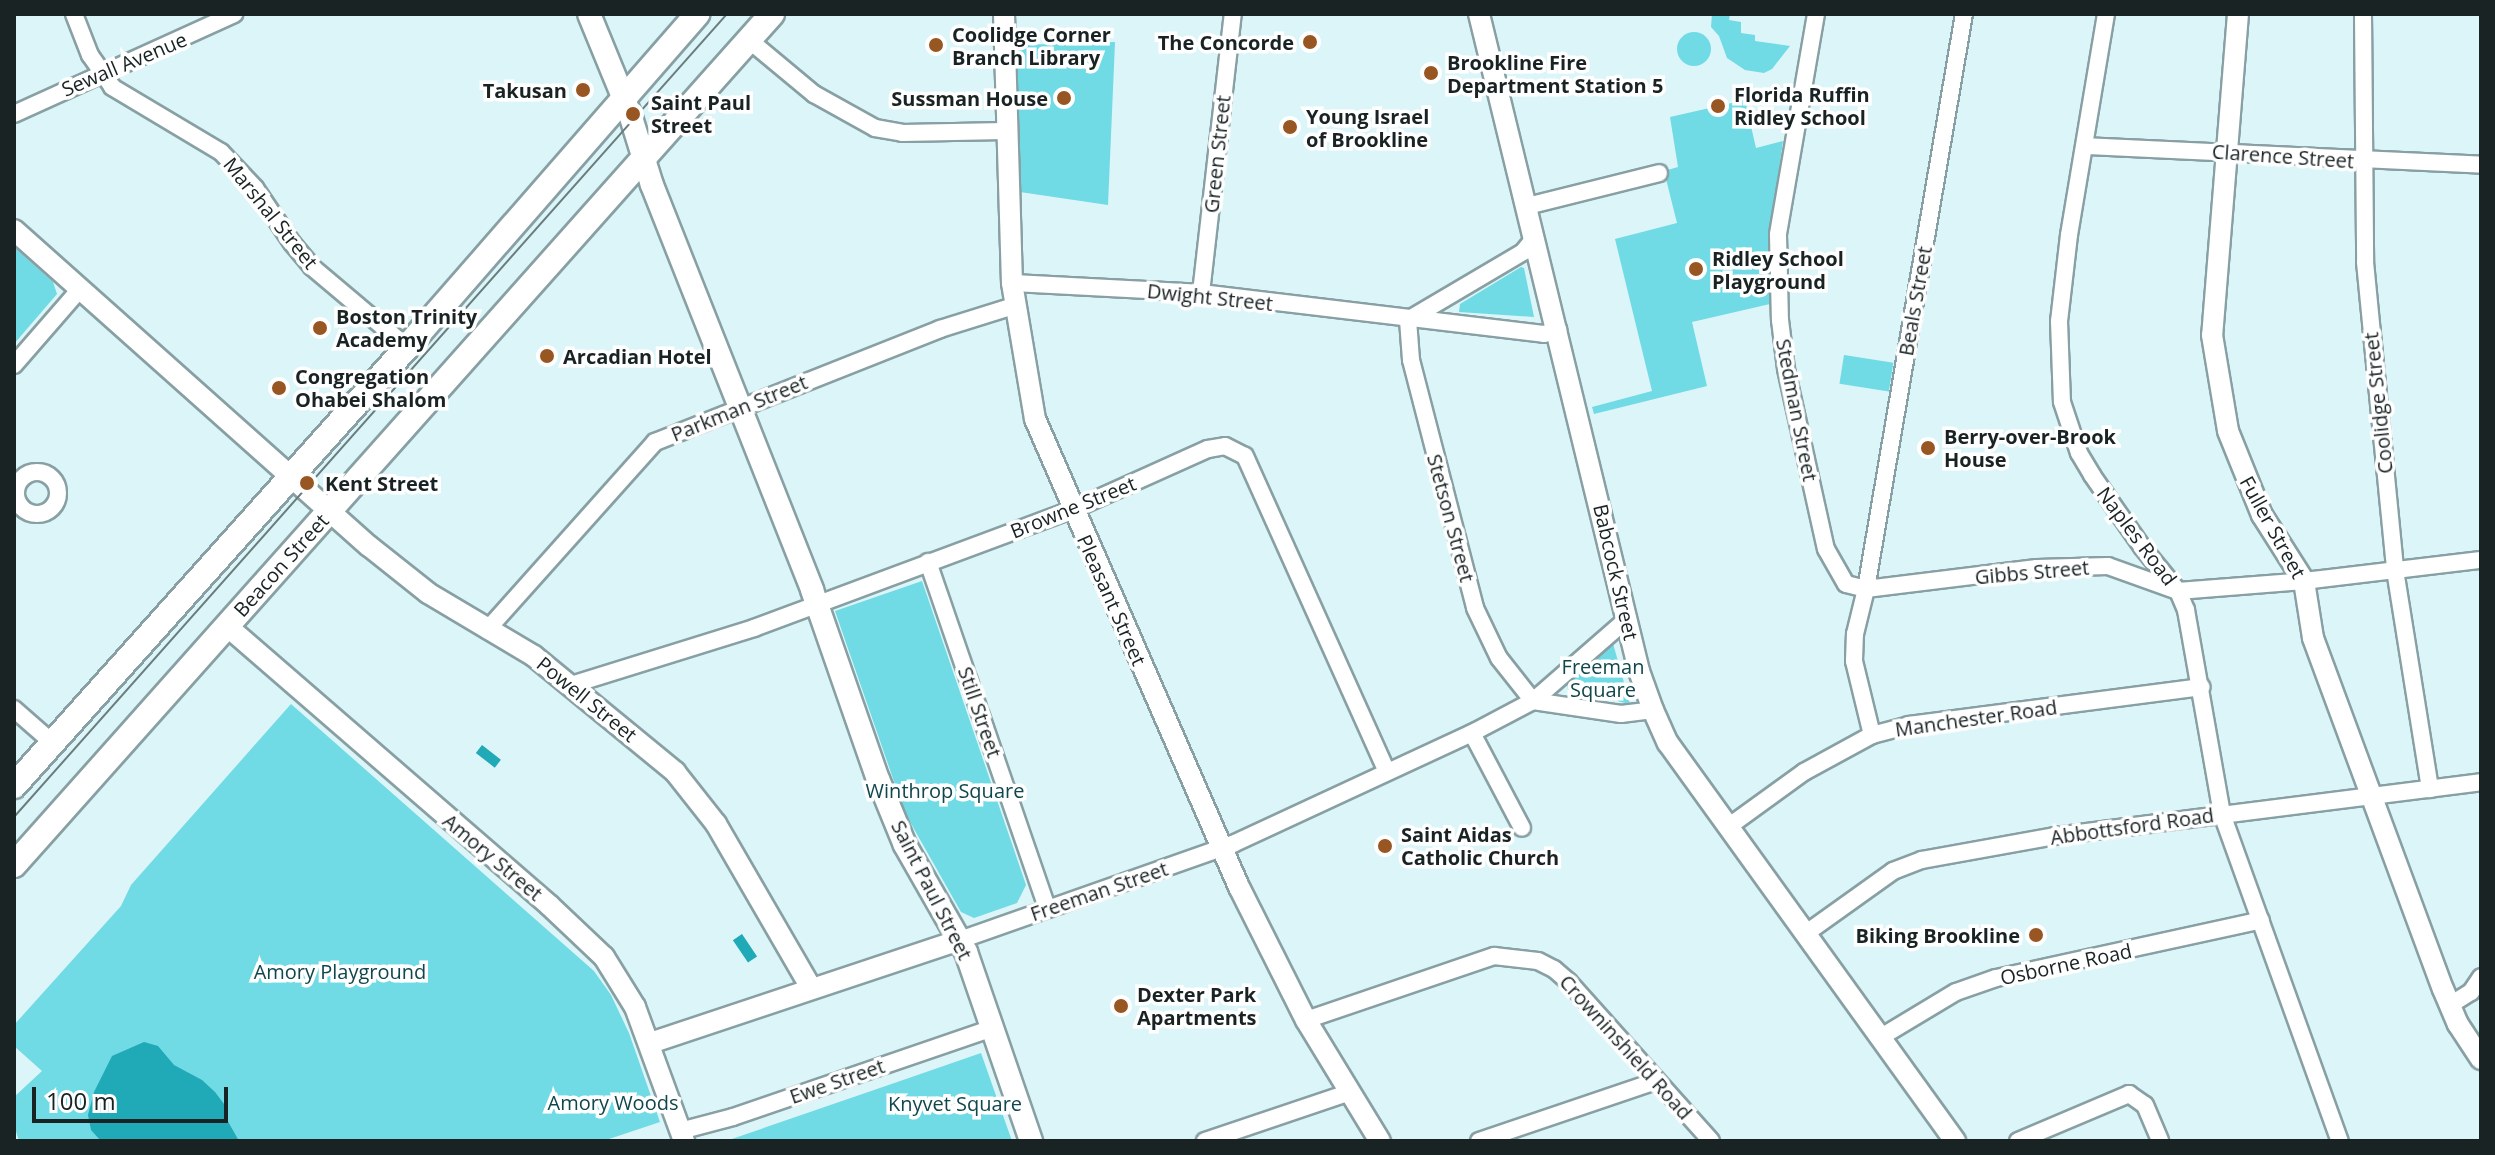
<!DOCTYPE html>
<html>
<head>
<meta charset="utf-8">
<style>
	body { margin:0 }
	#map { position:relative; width:2495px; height:1155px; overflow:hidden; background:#dbf5f8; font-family:"Open Sans",sans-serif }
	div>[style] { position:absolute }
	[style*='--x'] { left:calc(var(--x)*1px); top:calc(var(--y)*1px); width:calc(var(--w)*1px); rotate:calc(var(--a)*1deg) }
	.green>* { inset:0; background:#70dae5; transform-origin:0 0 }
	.round { border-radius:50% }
	.water>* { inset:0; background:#20a9b6; transform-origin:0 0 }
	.roads { filter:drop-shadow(2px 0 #88a0a3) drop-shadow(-2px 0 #88a0a3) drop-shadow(0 2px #88a0a3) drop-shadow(0 -2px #88a0a3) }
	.minor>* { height:16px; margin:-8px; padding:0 8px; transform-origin:8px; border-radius:8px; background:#fff }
	.minor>.ring { margin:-8px; padding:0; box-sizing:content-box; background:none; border:16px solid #fff; border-radius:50% }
	.tertiary>* { height:20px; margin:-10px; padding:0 10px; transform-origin:10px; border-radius:10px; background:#fff }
	.secondary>* { height:22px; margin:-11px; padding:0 11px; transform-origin:11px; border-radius:11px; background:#fff }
	.primary>* { height:24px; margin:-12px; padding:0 12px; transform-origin:12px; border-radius:12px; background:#fff }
	.tram>* { height:2px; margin:-1px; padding:0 1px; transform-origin:1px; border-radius:1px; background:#6b7c7d }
	.dots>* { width:22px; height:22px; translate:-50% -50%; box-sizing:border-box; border:4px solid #fff; border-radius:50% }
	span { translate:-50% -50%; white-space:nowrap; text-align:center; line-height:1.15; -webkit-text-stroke:7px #fff; paint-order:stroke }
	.poi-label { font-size:20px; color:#1a2324; font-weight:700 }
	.left { translate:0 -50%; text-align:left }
	.right { translate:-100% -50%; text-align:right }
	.street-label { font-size:20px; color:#1a2324 }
	.park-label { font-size:20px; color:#10474d }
	.frame { position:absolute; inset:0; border:16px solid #1a2324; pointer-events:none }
	.scale { position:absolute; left:32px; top:1087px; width:196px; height:36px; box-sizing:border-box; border:4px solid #1a2324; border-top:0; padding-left:10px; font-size:24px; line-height:28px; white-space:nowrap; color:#1a2324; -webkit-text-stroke:6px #fff; paint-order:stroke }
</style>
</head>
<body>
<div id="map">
	<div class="green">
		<div style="clip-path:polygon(1712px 14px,1730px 14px,1729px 20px,1741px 22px,1741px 33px,1755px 35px,1755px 41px,1790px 46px,1772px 69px,1764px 73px,1745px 70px,1727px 58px,1719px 36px,1711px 27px)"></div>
		<div class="round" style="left:1677px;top:32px;width:34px;height:34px"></div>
		<div style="clip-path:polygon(1115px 42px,1108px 205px,1020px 192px,1017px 45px)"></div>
		<div style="clip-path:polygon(1745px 100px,1756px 148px,1783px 141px,1772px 218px,1770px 304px,1692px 322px,1707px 386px,1594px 414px,1592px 407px,1652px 391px,1615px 239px,1677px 223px,1664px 171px,1678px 167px,1670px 117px)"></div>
		<div style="clip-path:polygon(14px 247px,53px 282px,57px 294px,14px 344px)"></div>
		<div style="clip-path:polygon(1521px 267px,1524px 268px,1534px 317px,1459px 312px,1460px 304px)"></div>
		<div style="left:1844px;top:355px;width:50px;height:29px;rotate:9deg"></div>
		<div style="clip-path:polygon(922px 581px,1026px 885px,1017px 903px,974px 918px,961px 912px,905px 813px,835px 611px)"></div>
		<div style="clip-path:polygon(1612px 640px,1630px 704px,1568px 690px,1567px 683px)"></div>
		<div style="clip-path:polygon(291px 704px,594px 971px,611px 995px,629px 1033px,660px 1122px,603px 1141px,19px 1141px,14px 1125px,14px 1097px,42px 1071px,14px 1046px,14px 1025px,121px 906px,131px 885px)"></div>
		<div style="clip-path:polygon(981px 1053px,1012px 1141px,726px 1141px,906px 1079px)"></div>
	</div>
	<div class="water">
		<div style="left:482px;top:745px;width:24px;height:10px;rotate:38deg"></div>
		<div style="left:742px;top:934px;width:27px;height:11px;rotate:56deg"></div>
		<div style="clip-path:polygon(144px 1042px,158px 1046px,174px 1065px,202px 1080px,215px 1092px,224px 1104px,226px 1118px,239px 1141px,100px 1140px,91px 1130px,88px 1115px,94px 1092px,112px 1056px)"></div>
	</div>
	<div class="roads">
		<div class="minor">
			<div style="--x:74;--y:14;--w:44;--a:68.7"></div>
			<div style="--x:90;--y:55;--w:39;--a:55"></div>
			<div style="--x:112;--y:87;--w:127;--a:30.8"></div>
			<div style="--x:221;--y:152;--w:50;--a:46.6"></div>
			<div style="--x:255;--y:188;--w:66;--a:56.1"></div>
			<div style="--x:292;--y:243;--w:31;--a:50"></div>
			<div style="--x:312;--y:267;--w:124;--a:40.1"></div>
			<div style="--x:1816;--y:14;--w:224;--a:99.8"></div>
			<div style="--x:1778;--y:235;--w:85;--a:88.7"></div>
			<div style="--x:1780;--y:320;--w:49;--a:83"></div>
			<div style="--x:1786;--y:369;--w:184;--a:77.5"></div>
			<div style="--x:1826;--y:549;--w:40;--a:60.3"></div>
			<div style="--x:1846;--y:584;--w:21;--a:14"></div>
			<div style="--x:1866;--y:589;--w:172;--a:-7"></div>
			<div style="--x:2037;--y:568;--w:71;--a:-1.6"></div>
			<div style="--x:2108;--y:566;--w:74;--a:19.7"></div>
			<div style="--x:2178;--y:591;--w:126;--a:-4.5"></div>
			<div style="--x:2304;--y:581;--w:178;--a:-6.8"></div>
			<div style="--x:2106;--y:14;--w:224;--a:99.5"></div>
			<div style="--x:2069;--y:235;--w:87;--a:96.6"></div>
			<div style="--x:2059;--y:321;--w:81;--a:87.9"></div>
			<div style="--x:2062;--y:402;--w:54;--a:71.6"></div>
			<div style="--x:2079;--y:453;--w:26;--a:59"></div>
			<div style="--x:2092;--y:475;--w:88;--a:55.2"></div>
			<div style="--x:2142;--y:547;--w:57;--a:50.7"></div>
			<div style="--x:2178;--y:591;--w:21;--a:67"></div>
			<div style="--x:2186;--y:610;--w:207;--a:80"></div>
			<div style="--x:2222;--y:814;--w:348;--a:70.2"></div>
			<div style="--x:2363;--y:14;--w:248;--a:89.5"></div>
			<div style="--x:2365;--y:262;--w:309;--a:84.4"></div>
			<div style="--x:2395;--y:570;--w:222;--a:80.9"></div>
			<div style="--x:749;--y:40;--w:85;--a:39.7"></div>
			<div style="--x:814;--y:94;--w:70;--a:29.1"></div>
			<div style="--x:875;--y:128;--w:27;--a:10"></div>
			<div style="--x:902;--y:133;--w:103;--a:-1.1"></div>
			<div style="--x:14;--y:114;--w:242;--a:-24.4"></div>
			<div style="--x:2085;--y:146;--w:396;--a:2.7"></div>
			<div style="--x:1527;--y:206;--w:136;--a:-14"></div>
			<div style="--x:1012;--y:283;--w:189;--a:3"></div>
			<div style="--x:1201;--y:293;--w:345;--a:6.8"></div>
			<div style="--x:1544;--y:334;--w:15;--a:-16"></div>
			<div style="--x:1201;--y:293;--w:281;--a:-83.5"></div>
			<div style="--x:1408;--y:320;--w:40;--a:85.7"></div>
			<div style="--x:1411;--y:360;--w:256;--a:75.5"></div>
			<div style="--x:1475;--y:608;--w:55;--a:64.4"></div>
			<div style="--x:1499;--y:658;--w:55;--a:51.7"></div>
			<div style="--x:1408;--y:320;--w:134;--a:-30.6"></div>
			<div style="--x:1523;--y:252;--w:19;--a:-51"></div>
			<div style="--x:14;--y:365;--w:101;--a:-49"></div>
			<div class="ring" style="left:16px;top:472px;width:26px;height:26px"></div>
			<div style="--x:928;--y:562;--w:366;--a:71"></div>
			<div style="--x:487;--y:630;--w:252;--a:-48.2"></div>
			<div style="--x:655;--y:442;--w:307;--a:-21.6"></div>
			<div style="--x:940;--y:329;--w:77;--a:-17.3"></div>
			<div style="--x:571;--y:685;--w:192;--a:-17.3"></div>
			<div style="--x:754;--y:628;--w:339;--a:-20.4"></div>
			<div style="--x:1072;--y:510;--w:149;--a:-24.2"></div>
			<div style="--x:1208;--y:449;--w:17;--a:-10"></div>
			<div style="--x:1225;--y:446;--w:22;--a:27"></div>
			<div style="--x:1245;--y:456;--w:346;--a:65.8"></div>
			<div style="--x:1533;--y:701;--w:89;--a:8.4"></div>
			<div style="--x:1621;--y:714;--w:32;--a:-7"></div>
			<div style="--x:14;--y:709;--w:53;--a:41.2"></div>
			<div style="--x:1472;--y:733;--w:107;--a:62.2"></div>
			<div style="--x:1872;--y:735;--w:76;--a:-103.7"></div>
			<div style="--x:1854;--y:661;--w:27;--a:-88"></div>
			<div style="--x:1855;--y:634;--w:46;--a:-76.3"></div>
			<div style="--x:1866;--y:589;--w:583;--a:-80.33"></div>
			<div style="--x:1728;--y:827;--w:94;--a:-35.9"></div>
			<div style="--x:1804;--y:772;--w:77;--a:-28.6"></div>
			<div style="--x:1872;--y:735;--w:38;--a:-15"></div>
			<div style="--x:1909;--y:725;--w:295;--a:-7.4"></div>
			<div style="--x:1805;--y:934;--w:108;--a:-35.6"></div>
			<div style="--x:1893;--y:871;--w:31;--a:-21"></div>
			<div style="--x:1922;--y:860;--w:135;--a:-10.2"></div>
			<div style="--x:2055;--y:836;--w:429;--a:-7.2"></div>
			<div style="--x:960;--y:940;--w:289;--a:-19.4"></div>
			<div style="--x:1233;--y:844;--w:268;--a:-24.9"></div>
			<div style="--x:1476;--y:731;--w:64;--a:-27.8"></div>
			<div style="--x:1533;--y:701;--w:126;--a:-41.1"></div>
			<div style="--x:2450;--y:1005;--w:25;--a:-32"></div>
			<div style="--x:2471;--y:992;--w:18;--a:-56"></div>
			<div style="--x:1306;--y:1020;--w:199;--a:-18.8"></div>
			<div style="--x:1494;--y:956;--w:44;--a:6.5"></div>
			<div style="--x:1538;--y:961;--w:18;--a:27"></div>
			<div style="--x:1554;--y:969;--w:20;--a:41"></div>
			<div style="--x:1569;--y:982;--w:213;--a:48.2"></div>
			<div style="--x:1881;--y:1037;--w:87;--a:-31"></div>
			<div style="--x:1956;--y:992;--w:42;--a:-19.3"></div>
			<div style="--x:1996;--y:978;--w:271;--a:-12.3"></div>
			<div style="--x:680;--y:1131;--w:55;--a:-14.8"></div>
			<div style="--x:733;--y:1117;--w:275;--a:-18.9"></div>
			<div style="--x:1205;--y:1141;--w:151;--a:-18.6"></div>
			<div style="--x:1479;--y:1141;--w:187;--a:-18.7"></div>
			<div style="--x:2018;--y:1141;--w:121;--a:-22.9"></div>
			<div style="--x:2129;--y:1094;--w:19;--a:35"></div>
			<div style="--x:2145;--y:1105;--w:39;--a:67"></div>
		</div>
		<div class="tertiary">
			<div style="--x:1004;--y:14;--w:269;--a:88.3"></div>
			<div style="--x:1012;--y:283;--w:138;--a:80.4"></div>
			<div style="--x:1035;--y:419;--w:511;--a:66.45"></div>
			<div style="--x:1239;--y:887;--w:149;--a:63.3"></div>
			<div style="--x:1306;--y:1020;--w:142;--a:58.6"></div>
			<div style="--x:1479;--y:14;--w:676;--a:76.31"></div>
			<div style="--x:1639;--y:671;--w:41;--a:70.3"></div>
			<div style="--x:1653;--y:710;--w:36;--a:66"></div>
			<div style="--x:1668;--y:743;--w:491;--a:54.2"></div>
			<div style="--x:2238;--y:14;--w:322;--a:94.6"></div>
			<div style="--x:2212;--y:335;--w:97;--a:80.5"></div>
			<div style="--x:2228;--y:431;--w:91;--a:68"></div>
			<div style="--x:2262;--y:515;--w:78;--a:57.5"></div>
			<div style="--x:2304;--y:581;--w:58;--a:81"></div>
			<div style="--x:2313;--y:638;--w:374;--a:69.7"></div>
			<div style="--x:2443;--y:989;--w:38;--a:67"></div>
			<div style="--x:2458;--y:1024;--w:42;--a:56.7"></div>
			<div style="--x:14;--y:230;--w:475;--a:41.7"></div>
			<div style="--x:369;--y:546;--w:75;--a:38.5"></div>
			<div style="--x:428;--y:593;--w:123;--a:30.7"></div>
			<div style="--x:534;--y:656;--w:183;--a:39.4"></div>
			<div style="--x:675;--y:772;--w:66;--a:51.7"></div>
			<div style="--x:716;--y:824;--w:190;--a:59.9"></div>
			<div style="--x:227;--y:626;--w:426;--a:40.9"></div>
			<div style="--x:549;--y:905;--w:76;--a:43.4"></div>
			<div style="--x:604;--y:957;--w:59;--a:58.2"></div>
			<div style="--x:635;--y:1007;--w:143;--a:69.9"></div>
			<div style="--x:650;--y:1043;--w:327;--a:-18.4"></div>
		</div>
		<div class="secondary">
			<div style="--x:589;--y:14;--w:108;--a:67.7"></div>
			<div style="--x:630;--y:114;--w:74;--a:72.8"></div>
			<div style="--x:652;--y:185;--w:435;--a:68.4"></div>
			<div style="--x:812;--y:590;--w:200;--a:70.8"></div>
			<div style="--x:878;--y:779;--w:71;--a:67.8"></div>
			<div style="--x:905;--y:845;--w:123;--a:60.3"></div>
			<div style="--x:966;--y:952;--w:200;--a:71"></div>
		</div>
		<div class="primary">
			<div style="--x:14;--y:786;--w:589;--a:-48.16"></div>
			<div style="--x:407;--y:347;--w:442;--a:-48.9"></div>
			<div style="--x:14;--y:865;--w:1140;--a:-48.31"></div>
		</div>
	</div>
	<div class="tram">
		<div style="--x:14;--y:817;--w:1074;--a:-48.4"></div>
	</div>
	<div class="dots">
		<div style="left:1310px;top:42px;background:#985623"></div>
		<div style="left:936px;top:45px;background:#985623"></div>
		<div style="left:1431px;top:73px;background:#985623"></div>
		<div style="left:583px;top:90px;background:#985623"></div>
		<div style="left:1064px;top:98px;background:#985623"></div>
		<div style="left:1718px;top:106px;background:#985623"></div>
		<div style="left:633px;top:114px;background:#985623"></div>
		<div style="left:1290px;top:127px;background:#985623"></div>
		<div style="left:1696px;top:269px;background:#985623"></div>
		<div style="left:320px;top:328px;background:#985623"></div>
		<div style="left:547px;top:356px;background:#985623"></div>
		<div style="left:279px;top:388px;background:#985623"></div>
		<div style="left:1928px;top:448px;background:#985623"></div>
		<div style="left:307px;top:483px;background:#985623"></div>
		<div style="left:1385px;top:846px;background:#985623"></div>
		<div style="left:2036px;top:935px;background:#985623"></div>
		<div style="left:1121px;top:1006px;background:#985623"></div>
	</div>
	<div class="poi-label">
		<span class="left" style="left:952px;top:46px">Coolidge Corner<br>Branch Library</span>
		<span class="right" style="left:1294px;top:42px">The Concorde</span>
		<span class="left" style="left:1447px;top:74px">Brookline Fire<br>Department Station 5</span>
		<span class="right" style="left:567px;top:90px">Takusan</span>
		<span class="left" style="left:1734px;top:106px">Florida Ruffin<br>Ridley School</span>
		<span class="right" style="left:1048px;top:98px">Sussman House</span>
		<span class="left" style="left:651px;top:114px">Saint Paul<br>Street</span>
		<span class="left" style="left:1306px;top:128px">Young Israel<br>of Brookline</span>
		<span class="left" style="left:1712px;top:270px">Ridley School<br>Playground</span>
		<span class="left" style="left:336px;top:328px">Boston Trinity<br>Academy</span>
		<span class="left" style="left:563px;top:356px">Arcadian Hotel</span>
		<span class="left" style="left:295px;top:388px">Congregation<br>Ohabei Shalom</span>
		<span class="left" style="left:1944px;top:448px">Berry-over-Brook<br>House</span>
		<span class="left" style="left:325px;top:483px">Kent Street</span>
		<span class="left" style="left:1401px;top:846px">Saint Aidas<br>Catholic Church</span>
		<span class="right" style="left:2020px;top:935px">Biking Brookline</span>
		<span class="left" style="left:1137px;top:1006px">Dexter Park<br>Apartments</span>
	</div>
	<div class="street-label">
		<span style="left:124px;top:64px;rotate:-23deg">Sewall Avenue</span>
		<span style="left:1217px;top:154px;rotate:-84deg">Green Street</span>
		<span style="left:2283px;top:156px;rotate:4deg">Clarence Street</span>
		<span style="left:271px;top:213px;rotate:51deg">Marshal Street</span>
		<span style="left:1210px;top:297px;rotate:6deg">Dwight Street</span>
		<span style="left:1915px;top:301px;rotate:-80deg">Beals Street</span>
		<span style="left:2378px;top:403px;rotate:-96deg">Coolidge Street</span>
		<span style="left:739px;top:408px;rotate:-22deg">Parkman Street</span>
		<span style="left:1797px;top:410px;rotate:79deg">Stedman Street</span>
		<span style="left:1073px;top:507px;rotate:-22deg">Browne Street</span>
		<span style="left:1451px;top:518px;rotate:75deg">Stetson Street</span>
		<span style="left:2273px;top:527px;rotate:61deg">Fuller Street</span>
		<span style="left:2137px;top:536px;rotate:53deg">Naples Road</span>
		<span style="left:281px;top:565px;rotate:-48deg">Beacon Street</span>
		<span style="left:1616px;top:572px;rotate:77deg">Babcock Street</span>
		<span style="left:2032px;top:572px;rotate:-5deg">Gibbs Street</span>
		<span style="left:1112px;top:600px;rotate:66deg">Pleasant Street</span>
		<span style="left:587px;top:699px;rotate:39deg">Powell Street</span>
		<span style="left:980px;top:712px;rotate:71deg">Still Street</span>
		<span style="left:1976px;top:718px;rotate:-8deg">Manchester Road</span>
		<span style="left:2132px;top:826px;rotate:-8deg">Abbottsford Road</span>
		<span style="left:493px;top:857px;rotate:40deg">Amory Street</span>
		<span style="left:932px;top:890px;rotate:63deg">Saint Paul Street</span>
		<span style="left:1099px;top:891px;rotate:-19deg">Freeman Street</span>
		<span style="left:2066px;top:964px;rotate:-12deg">Osborne Road</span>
		<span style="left:1626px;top:1047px;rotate:48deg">Crowninshield Road</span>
		<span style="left:837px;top:1081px;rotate:-19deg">Ewe Street</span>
	</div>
	<div class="park-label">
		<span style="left:1603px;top:678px">Freeman<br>Square</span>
		<span style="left:945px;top:790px">Winthrop Square</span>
		<span style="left:340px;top:971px">Amory Playground</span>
		<span style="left:613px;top:1102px">Amory Woods</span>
		<span style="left:955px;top:1103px">Knyvet Square</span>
	</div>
	<div class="frame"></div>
	<div class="scale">100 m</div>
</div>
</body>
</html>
